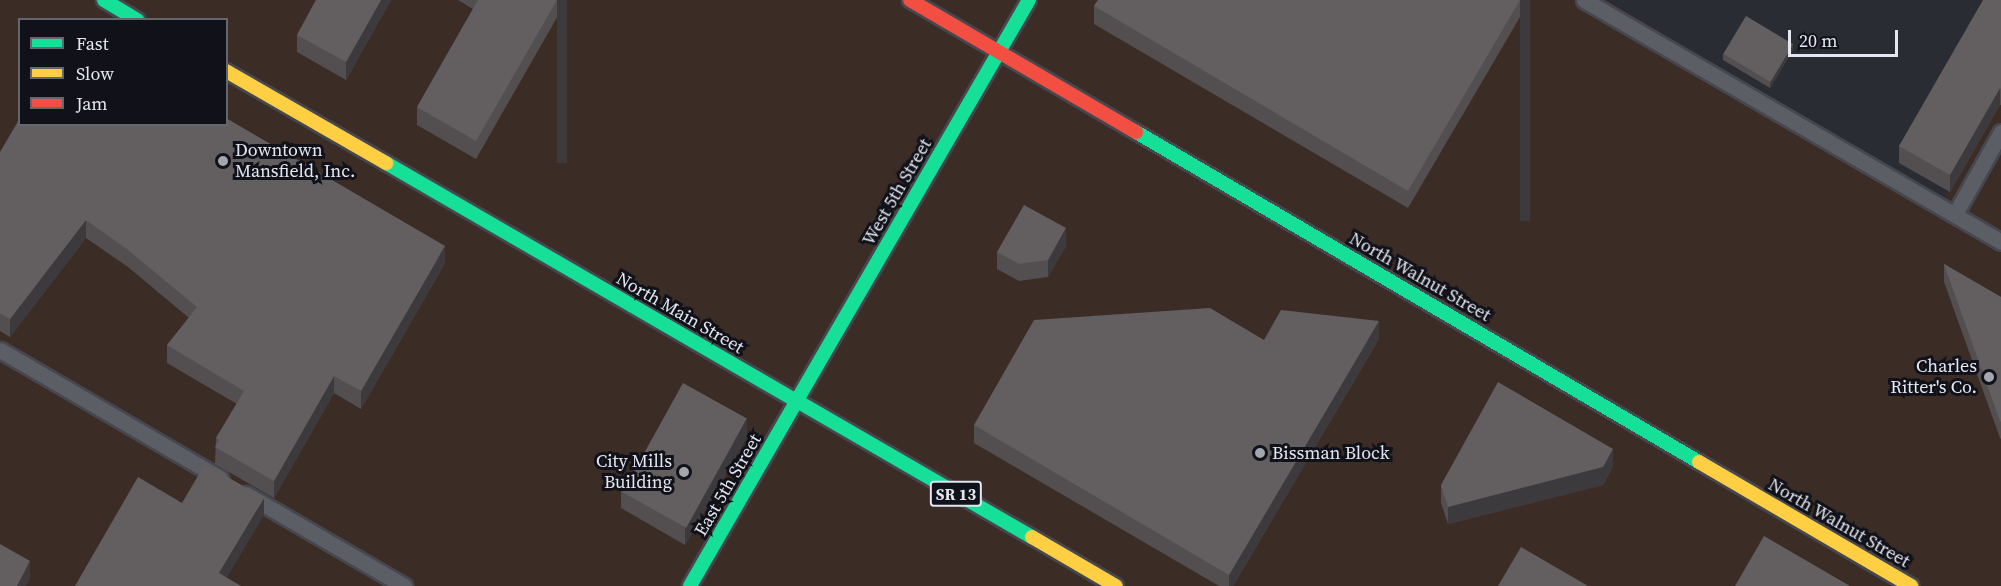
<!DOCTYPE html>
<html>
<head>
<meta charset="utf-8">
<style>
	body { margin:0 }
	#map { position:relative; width:2001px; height:586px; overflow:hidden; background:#2a2c34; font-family:"Source Serif 4",serif }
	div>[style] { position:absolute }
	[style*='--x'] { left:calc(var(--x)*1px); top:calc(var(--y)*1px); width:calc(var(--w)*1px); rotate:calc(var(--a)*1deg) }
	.commercial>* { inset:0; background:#3b2d26 }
	.roads { filter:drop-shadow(2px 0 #46474f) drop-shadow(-2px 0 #46474f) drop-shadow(0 2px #46474f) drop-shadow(0 -2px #46474f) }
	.lane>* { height:15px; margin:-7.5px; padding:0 7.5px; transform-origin:7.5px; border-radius:7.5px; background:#5c5e65 }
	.fast>* { height:14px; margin:-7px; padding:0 7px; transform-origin:7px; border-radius:7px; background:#16e098 }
	.slow>* { height:14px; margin:-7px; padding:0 7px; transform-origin:7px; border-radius:7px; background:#ffcf43 }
	.jam>* { height:14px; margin:-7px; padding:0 7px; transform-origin:7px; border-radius:7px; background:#f24e42 }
	.wall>* { inset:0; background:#534e4f }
	.shaded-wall>* { inset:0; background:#3c3a3d; transform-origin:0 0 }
	.building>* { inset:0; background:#635f61; transform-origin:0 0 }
	.dots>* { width:16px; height:16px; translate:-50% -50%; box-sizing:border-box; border:3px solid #111219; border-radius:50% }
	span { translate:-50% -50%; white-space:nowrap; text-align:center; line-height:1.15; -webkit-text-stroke:6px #111219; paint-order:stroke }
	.shield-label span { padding:2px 4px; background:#111219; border:2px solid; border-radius:4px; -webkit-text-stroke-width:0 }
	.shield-label { font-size:16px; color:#e4e6f1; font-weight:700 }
	.poi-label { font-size:18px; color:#e4e6f1 }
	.left { translate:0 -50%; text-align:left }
	.right { translate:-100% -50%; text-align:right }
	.street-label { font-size:18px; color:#e4e6f1 }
	.legend { position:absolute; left:18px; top:18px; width:210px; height:108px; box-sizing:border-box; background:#111219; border:2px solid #65676f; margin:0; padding:8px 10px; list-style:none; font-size:18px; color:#e4e6f1 }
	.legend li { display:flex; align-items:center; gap:12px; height:30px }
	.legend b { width:30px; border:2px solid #65676f }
	.scale { position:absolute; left:1788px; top:30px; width:110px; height:27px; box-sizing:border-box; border:3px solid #e4e6f1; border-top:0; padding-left:8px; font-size:18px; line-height:21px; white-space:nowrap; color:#e4e6f1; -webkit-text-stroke:4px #111219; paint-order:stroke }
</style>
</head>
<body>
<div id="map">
	<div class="commercial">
		<div style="clip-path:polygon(evenodd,0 0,1606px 0,1943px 200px,2001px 98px,2001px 586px,0 586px,0 0,20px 20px,226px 20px,226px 124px,20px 124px,20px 20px)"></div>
	</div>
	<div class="roads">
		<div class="lane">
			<div style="--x:1584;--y:0;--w:482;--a:30.1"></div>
			<div style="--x:1955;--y:214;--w:94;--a:-60.7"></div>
			<div style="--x:0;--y:350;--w:255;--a:30.2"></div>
			<div style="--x:246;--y:494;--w:183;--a:30.2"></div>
		</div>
		<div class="fast">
			<div style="--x:104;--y:0;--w:39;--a:31"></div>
			<div style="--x:1029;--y:0;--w:463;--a:120.1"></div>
			<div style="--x:797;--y:401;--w:272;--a:30.1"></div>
			<div style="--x:1136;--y:132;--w:653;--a:30.38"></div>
			<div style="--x:386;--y:163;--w:475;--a:30.1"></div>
			<div style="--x:690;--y:586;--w:214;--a:-60"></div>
		</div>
		<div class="slow">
			<div style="--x:226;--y:71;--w:185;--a:29.9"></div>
			<div style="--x:1699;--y:462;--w:246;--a:30.3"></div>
			<div style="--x:1032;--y:537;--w:97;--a:30.3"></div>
		</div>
		<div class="jam">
			<div style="--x:910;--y:0;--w:262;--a:30.3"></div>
		</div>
	</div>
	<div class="wall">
		<div style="clip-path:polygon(316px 0,391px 0,346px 80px,297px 52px,297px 35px)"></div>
		<div style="clip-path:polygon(458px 0,567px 0,476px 159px,417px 125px,417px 107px,473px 9px)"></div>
		<div style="clip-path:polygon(1098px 0,1530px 0,1408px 208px,1094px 24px,1094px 6px)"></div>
		<div style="clip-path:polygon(2001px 0,2001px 105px,2000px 105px,1950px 192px,1899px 163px,1899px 146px)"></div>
		<div style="clip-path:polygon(1793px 50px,1770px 88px,1723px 60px,1723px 54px)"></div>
		<div style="clip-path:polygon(0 152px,445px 263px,361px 409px,334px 393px,274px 498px,215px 464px,216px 438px,237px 404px,167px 363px,167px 345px,189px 318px,128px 267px,86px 238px,10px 337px,0 331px)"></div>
		<div style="clip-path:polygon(1066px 246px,1048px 277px,1019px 281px,997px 269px,997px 252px)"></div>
		<div style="clip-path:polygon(1944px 264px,2001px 297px,2001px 439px,2000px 438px,1944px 282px)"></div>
		<div style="clip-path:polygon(1379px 339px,1233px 586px,1219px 586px,974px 443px,974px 425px,1264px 340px)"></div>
		<div style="clip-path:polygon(747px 437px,685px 545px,621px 508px,621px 491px)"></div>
		<div style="clip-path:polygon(1613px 466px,1603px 485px,1448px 524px,1441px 503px,1441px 485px)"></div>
	</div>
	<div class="shaded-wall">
		<div style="clip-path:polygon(381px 0,391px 0,346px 80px,346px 62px)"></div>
		<div style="left:557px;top:0;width:10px;height:163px"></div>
		<div style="left:1520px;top:0;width:10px;height:221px"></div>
		<div style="clip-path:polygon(1793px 44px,1793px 50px,1770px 88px,1770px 82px)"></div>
		<div style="clip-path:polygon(2000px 88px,2000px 105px,1950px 192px,1950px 175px)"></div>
		<div style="clip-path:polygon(86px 220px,86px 238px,10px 337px,10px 319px)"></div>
		<div style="clip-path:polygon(1066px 228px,1066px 246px,1048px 277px,1048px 260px)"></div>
		<div style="clip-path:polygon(445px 246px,445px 263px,361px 409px,361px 391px)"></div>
		<div style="clip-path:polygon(1379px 321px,1379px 339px,1233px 586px,1229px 586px,1229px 575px)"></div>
		<div style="clip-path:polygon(334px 376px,334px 393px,274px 498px,274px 481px)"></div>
		<div style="clip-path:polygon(747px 419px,747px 437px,685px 545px,685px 528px)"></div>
		<div style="clip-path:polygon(1613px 449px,1613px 466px,1603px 485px,1448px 524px,1448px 507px)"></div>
		<div style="clip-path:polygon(264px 498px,264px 515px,222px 586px,219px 573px)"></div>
		<div style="clip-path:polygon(30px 561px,30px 579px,26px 586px,17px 586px)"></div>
	</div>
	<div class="building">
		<div style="clip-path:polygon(316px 0,381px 0,346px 62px,297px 35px)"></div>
		<div style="clip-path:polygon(478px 0,557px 0,476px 141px,417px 107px)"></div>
		<div style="clip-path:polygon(1098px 0,1520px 0,1408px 191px,1094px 6px)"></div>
		<div style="clip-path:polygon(1983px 0,2001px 0,2001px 89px,2000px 88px,1950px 175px,1899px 146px)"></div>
		<div style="left:1746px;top:16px;width:55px;height:44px;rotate:31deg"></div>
		<div style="clip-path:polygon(20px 118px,20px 124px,226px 124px,226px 118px,445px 246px,361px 391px,334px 376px,274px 481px,215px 447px,219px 440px,216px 438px,244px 391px,167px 345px,197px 307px,128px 250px,86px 220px,10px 319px,0 313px,0 152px)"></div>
		<div style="clip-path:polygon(1024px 205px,1066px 228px,1048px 260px,1019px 264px,997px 252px)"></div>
		<div style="clip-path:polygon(1944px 264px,2001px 297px,2001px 422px,2000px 421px)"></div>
		<div style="clip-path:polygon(1210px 308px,1264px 340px,1281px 310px,1379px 321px,1229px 575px,974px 425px,1034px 320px)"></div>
		<div style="clip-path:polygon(1498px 382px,1613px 449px,1603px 467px,1448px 507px,1441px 485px)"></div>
		<div style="left:683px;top:383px;width:73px;height:125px;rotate:29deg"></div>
		<div style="clip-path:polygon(205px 464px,264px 498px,219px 573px,241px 586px,75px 586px,138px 477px,182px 503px)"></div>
		<div style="clip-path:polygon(1764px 536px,1850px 586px,1735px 586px)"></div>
		<div style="clip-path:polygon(0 544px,30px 561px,17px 586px,0 586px)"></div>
		<div style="clip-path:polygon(1521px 547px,1588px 586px,1498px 586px)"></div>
	</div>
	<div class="dots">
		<div style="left:223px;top:161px;background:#a3a5af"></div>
		<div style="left:1989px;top:377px;background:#a3a5af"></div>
		<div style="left:1260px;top:453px;background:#a3a5af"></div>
		<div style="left:684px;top:472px;background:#a3a5af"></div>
	</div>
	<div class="shield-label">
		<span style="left:956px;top:494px">SR 13</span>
	</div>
	<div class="poi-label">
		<span class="left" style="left:235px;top:161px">Downtown<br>Mansfield, Inc.</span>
		<span class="right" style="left:1977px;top:377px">Charles<br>Ritter's Co.</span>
		<span class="left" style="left:1272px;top:453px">Bissman Block</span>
		<span class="right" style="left:672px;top:472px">City Mills<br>Building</span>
	</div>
	<div class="street-label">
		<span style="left:897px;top:192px;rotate:-60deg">West 5th Street</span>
		<span style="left:1420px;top:277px;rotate:30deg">North Walnut Street</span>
		<span style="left:680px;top:313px;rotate:30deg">North Main Street</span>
		<span style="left:728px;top:485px;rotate:-60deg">East 5th Street</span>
		<span style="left:1839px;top:523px;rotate:30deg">North Walnut Street</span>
	</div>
	<ul class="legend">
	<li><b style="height:8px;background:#16e098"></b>Fast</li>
	<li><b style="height:8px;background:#ffcf43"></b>Slow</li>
	<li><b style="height:8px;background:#f24e42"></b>Jam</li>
	</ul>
	<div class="scale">20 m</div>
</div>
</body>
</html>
